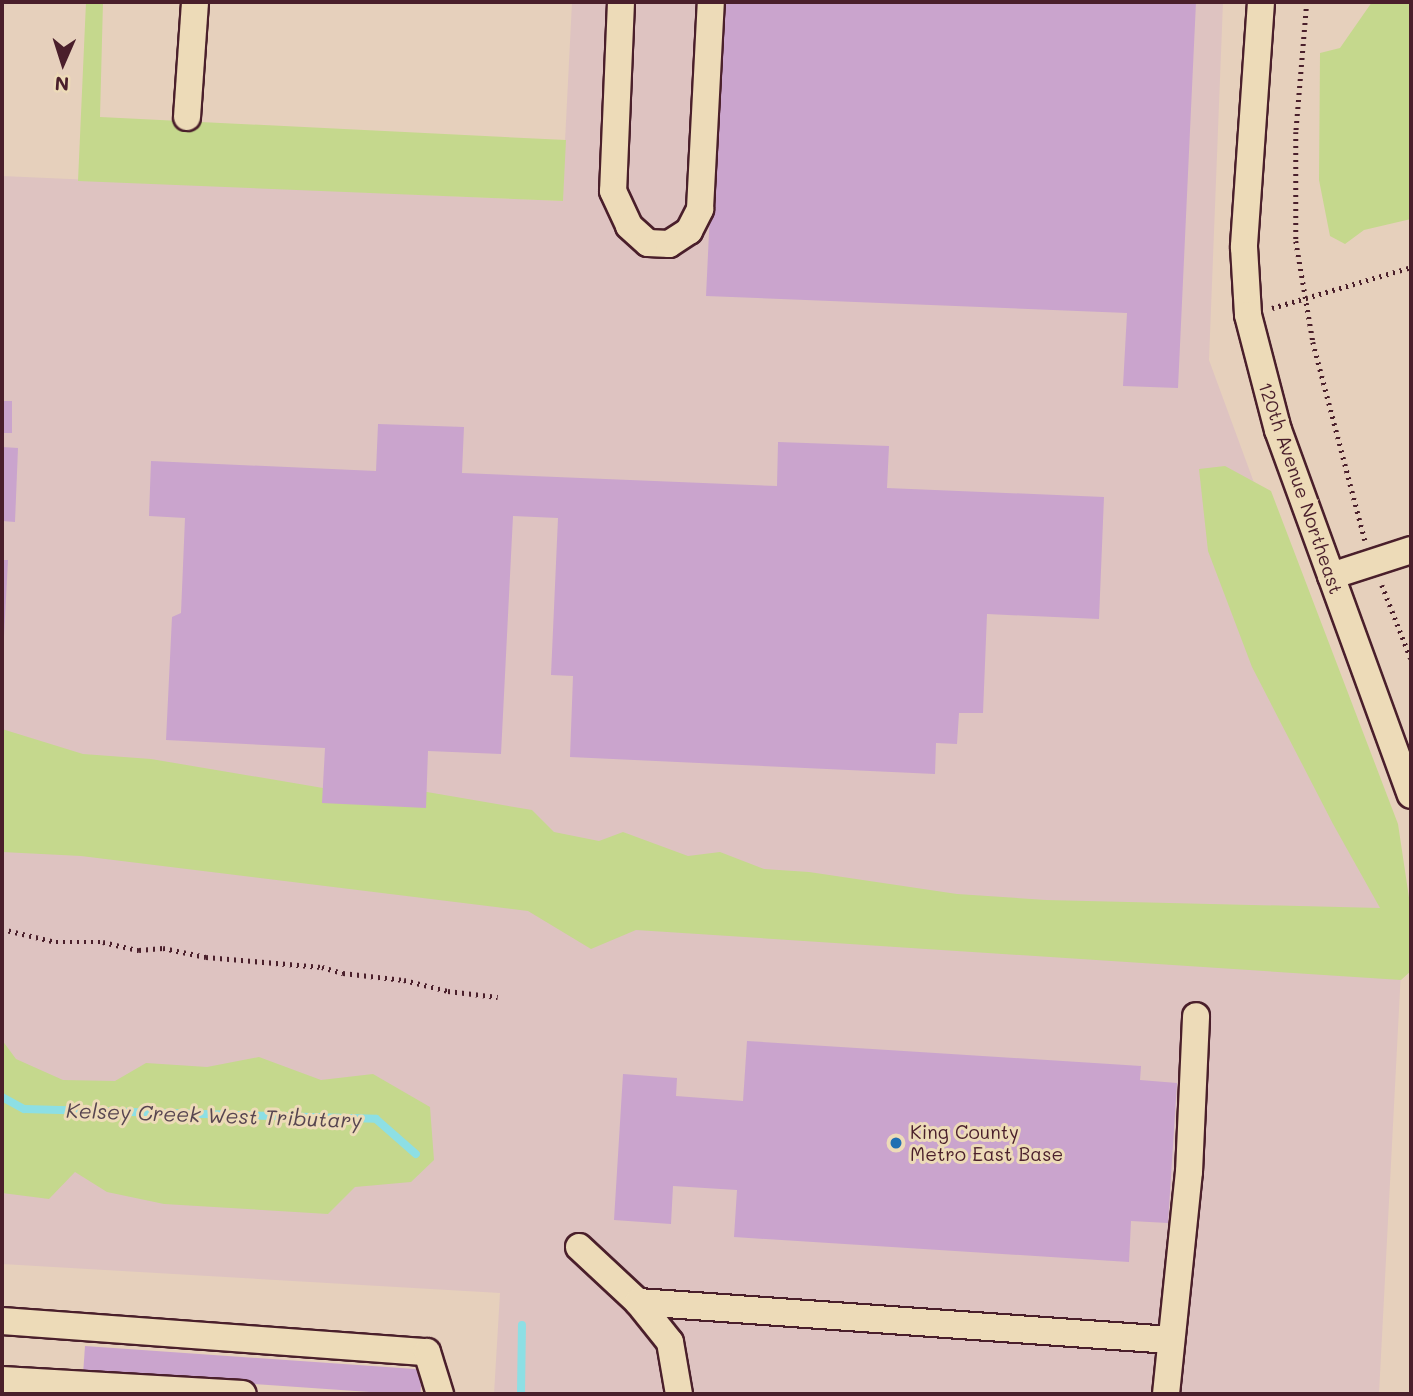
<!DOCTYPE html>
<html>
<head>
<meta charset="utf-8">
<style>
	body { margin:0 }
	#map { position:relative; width:1413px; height:1396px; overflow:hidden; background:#e6d0bc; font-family:Mali,sans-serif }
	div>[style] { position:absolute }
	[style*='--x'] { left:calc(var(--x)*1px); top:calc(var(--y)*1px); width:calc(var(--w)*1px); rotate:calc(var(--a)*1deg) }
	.built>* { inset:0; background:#dec3c1 }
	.green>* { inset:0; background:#c5d88d }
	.stream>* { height:8px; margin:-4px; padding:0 4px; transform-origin:4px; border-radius:4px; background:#8ddfe4 }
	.building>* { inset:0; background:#caa4cd; transform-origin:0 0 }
	.path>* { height:4.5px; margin-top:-2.25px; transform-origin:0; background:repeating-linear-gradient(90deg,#4a1f2b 0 2px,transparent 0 7px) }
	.roads { filter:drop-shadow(2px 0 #4a1f2b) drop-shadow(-2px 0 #4a1f2b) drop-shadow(0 2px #4a1f2b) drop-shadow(0 -2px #4a1f2b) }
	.minor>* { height:26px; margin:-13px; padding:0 13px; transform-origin:13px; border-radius:13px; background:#eddbb8 }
	.dots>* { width:19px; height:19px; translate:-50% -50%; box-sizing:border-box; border:4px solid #eddbb8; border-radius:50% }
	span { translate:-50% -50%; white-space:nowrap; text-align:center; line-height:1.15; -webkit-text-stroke:6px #eddbb8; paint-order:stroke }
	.street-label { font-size:19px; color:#4a1f2b }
	.poi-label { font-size:19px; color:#4a1f2b }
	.left { translate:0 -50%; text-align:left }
	.water-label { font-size:21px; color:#574550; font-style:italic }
	.frame { position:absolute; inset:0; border:4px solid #4a1f2b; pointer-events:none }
	.north { position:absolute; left:28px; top:28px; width:70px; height:70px; -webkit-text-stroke:5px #eddbb8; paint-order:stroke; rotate:183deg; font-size:19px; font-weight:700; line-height:28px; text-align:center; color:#4a1f2b }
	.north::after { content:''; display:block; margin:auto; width:24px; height:32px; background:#4a1f2b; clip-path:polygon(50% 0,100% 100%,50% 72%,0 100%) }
</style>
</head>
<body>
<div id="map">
	<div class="built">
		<div style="clip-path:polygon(572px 2px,1223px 2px,1209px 360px,1405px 894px,1379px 1394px,494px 1394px,500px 1293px,2px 1264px,2px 176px,562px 201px)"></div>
	</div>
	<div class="green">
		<div style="clip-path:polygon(86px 2px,103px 2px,100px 117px,566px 140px,563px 201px,78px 181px)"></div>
		<div style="clip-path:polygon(1372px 2px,1411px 2px,1411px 219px,1364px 230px,1345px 244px,1330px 236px,1319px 180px,1320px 53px,1340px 48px)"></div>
		<div style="clip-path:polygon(1225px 466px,1271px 491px,1398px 824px,1411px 911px,1411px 971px,1401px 980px,636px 930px,591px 949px,528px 911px,81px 856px,2px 852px,2px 729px,83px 754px,151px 759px,323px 788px,427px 792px,532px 810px,554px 832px,599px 841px,623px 832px,688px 856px,720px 852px,764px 869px,809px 872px,957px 894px,1046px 900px,1380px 908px,1333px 824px,1252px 667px,1208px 551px,1199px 469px)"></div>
		<div style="clip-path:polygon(2px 1040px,16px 1059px,63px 1080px,115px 1081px,146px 1063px,207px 1067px,259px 1057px,321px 1080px,373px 1074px,430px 1107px,434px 1160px,411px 1182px,355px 1187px,328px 1214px,164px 1204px,107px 1192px,75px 1172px,49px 1199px,2px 1193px)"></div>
	</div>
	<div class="stream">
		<div style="--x:2;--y:1097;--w:25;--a:29"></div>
		<div style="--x:24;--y:1109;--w:352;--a:1.6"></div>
		<div style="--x:376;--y:1119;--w:53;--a:41.2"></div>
		<div style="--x:521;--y:1394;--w:69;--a:-89.2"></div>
	</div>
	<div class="building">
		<div style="clip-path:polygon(720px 2px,1196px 2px,1178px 388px,1123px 386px,1127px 313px,706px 296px)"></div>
		<div style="left:2px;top:401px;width:10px;height:32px"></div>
		<div style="clip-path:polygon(378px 424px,464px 427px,462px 473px,777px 486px,778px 442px,889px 446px,887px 488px,1104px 497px,1099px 619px,987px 614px,983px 713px,959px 713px,957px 744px,936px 743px,935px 774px,570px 757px,573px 676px,551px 675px,558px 518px,513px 516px,501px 754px,428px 751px,426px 808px,322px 803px,325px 748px,166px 740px,172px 617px,181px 613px,185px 518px,149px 516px,151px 461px,376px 471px)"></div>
		<div style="clip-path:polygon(2px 447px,18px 448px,15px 522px,2px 521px)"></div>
		<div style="clip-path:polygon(2px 560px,8px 560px,4px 636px,2px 636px)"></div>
		<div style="clip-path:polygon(747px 1041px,1141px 1066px,1140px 1080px,1177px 1083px,1168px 1223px,1131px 1221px,1129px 1262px,734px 1237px,737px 1190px,673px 1186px,671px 1224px,614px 1220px,623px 1074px,677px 1078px,676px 1096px,743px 1101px)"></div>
		<div style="left:85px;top:1346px;width:338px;height:26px;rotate:4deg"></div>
	</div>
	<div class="path">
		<div style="--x:1307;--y:2;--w:130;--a:94.8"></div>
		<div style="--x:1296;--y:132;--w:109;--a:90"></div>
		<div style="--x:1296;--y:241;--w:102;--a:80.4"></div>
		<div style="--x:1313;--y:342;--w:205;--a:75.3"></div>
		<div style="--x:1272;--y:308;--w:145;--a:-16.4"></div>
		<div style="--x:1382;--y:585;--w:79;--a:68.6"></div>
		<div style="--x:2;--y:929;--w:56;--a:13.5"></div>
		<div style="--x:56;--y:942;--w:47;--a:0"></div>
		<div style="--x:103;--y:942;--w:37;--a:13"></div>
		<div style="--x:139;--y:950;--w:24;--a:-5"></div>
		<div style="--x:163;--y:948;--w:44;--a:11.8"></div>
		<div style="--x:206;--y:957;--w:116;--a:4.9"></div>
		<div style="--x:322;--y:967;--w:22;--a:16"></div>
		<div style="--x:343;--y:973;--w:61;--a:6.5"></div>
		<div style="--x:404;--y:980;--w:45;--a:14"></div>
		<div style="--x:448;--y:991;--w:50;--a:6.8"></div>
	</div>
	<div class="roads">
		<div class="minor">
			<div style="--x:621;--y:2;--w:189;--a:92.4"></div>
			<div style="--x:613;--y:191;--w:38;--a:65"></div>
			<div style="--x:629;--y:226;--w:25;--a:42"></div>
			<div style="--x:648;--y:243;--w:21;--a:3"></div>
			<div style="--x:669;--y:244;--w:24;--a:-33"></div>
			<div style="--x:689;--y:231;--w:25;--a:-63"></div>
			<div style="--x:700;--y:209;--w:207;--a:-87"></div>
			<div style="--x:1261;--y:2;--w:246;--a:94"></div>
			<div style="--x:1244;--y:247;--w:68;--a:86.6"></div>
			<div style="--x:1248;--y:315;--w:119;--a:75.4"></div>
			<div style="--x:1278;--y:430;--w:388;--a:70"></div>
			<div style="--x:187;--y:117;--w:115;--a:-86"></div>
			<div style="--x:1331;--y:576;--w:84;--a:-18"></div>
			<div style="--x:579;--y:1247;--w:81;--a:43"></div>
			<div style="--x:638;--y:1302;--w:51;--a:51.3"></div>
			<div style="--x:670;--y:1342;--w:53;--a:80.2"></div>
			<div style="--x:638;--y:1302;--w:534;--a:4.08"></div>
			<div style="--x:2;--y:1321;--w:426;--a:4.2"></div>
			<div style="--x:427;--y:1352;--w:44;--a:72.8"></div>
			<div style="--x:2;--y:1380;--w:241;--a:3.3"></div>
			<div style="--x:1166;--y:1394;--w:223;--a:-84.1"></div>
			<div style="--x:1189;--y:1172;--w:156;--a:-87.4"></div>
		</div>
	</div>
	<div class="dots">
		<div style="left:896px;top:1143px;background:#1f6fb2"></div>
	</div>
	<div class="street-label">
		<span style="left:1301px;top:488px;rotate:71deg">120th Avenue Northeast</span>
	</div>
	<div class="poi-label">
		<span class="left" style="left:910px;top:1143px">King County<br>Metro East Base</span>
	</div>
	<div class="water-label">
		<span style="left:214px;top:1115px;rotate:2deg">Kelsey Creek West Tributary</span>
	</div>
	<div class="frame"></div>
	<div class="north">N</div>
</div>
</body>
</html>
